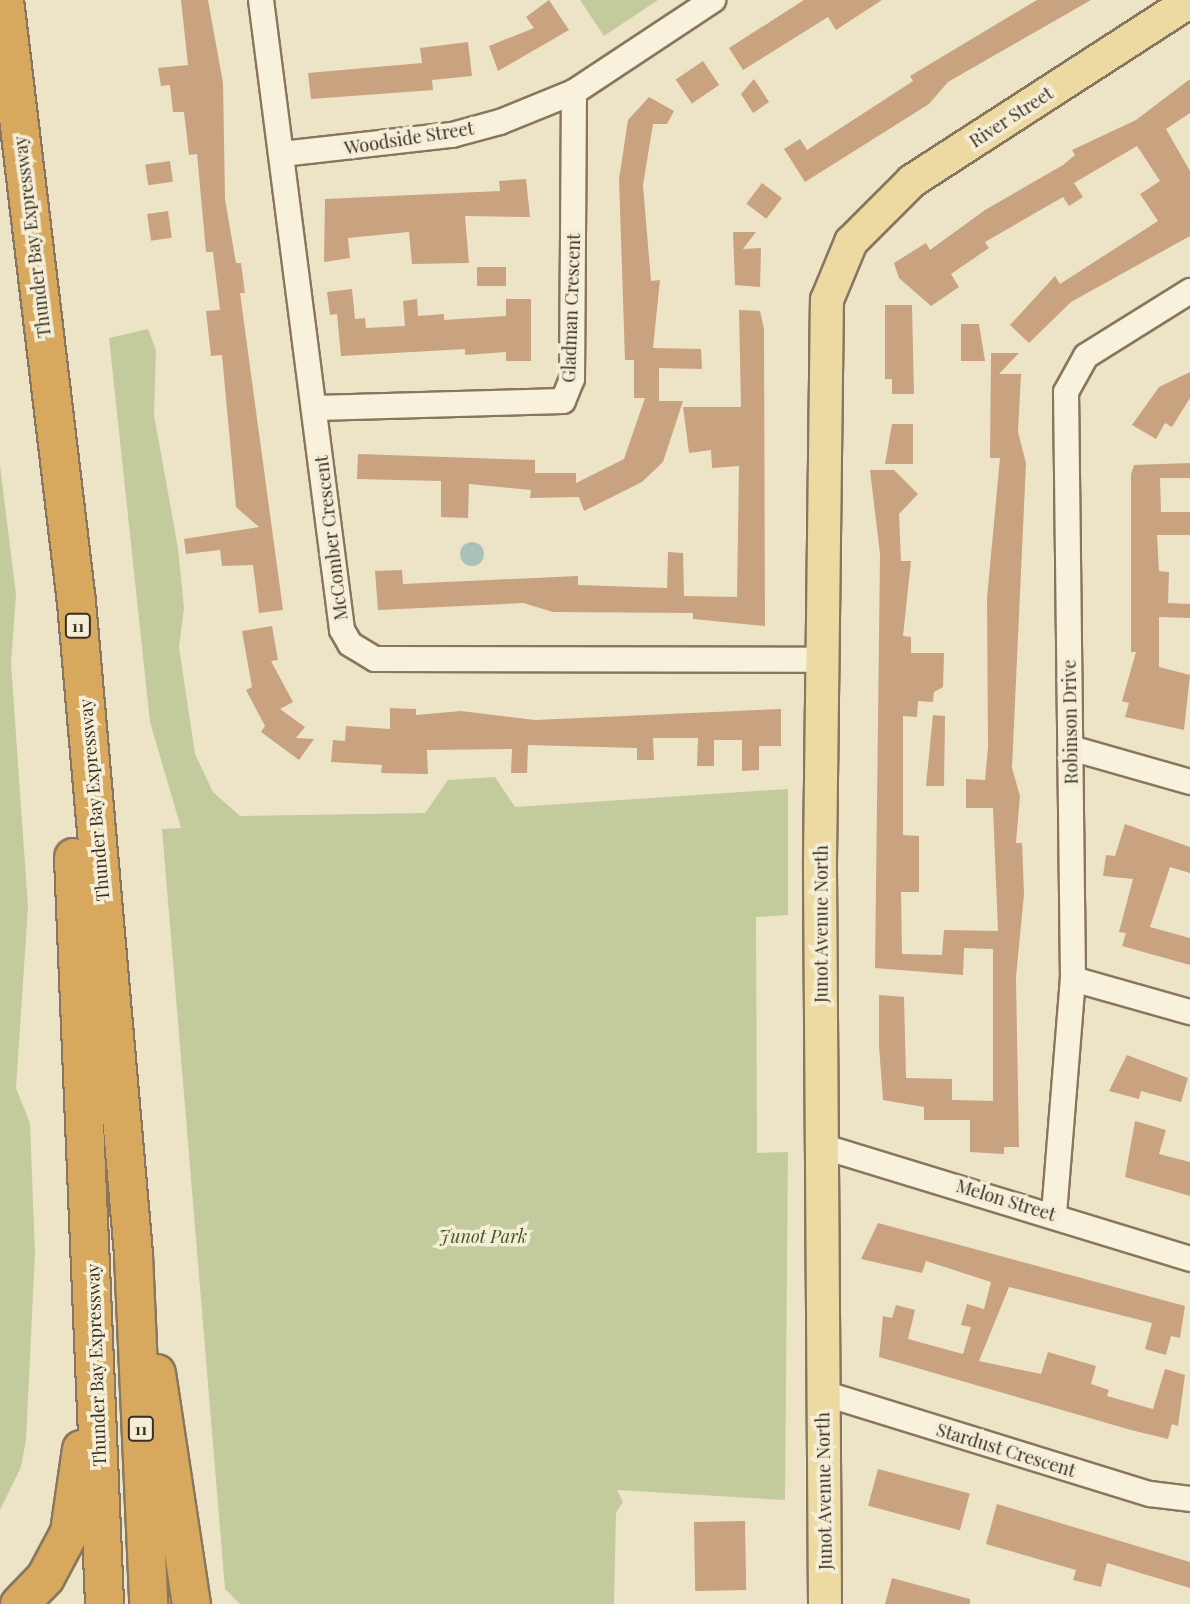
<!DOCTYPE html>
<html>
<head>
<meta charset="utf-8">
<style>
	body { margin:0 }
	#map { position:relative; width:1190px; height:1604px; overflow:hidden; background:#ede4c8; font-family:"Playfair Display",serif }
	div>[style] { position:absolute }
	[style*='--x'] { left:calc(var(--x)*1px); top:calc(var(--y)*1px); width:calc(var(--w)*1px); rotate:calc(var(--a)*1deg) }
	.green>* { inset:0; background:#c3cb9c }
	.water>* { inset:0; background:#a9c1bb }
	.round { border-radius:50% }
	.building>* { inset:0; background:#c9a280; transform-origin:0 0 }
	.roads { filter:drop-shadow(2px 0 #88765e) drop-shadow(-2px 0 #88765e) drop-shadow(0 2px #88765e) drop-shadow(0 -2px #88765e) }
	.minor>* { height:24px; margin:-12px; padding:0 12px; transform-origin:12px; border-radius:12px; background:#f8f1db }
	.major>* { height:32px; margin:-16px; padding:0 16px; transform-origin:16px; border-radius:16px; background:#eddaa2 }
	.highway>* { height:37px; margin:-18.5px; padding:0 18.5px; transform-origin:18.5px; border-radius:18.5px; background:#d7a85e }
	span { translate:-50% -50%; white-space:nowrap; text-align:center; line-height:1.15; -webkit-text-stroke:7px #f4eed7; paint-order:stroke }
	.shield-label span { padding:2px 5px; background:#f4eed7; border:2px solid; border-radius:5px; -webkit-text-stroke-width:0 }
	.shield-label { font-size:16px; color:#392e21; font-weight:700 }
	.street-label { font-size:18px; color:#392e21 }
	.park-label { font-size:18px; color:#475428; font-style:italic }
</style>
</head>
<body>
<div id="map">
	<div class="green">
		<div style="clip-path:polygon(580px 0,658px 0,604px 36px)"></div>
		<div style="clip-path:polygon(148px 329px,156px 350px,154px 415px,178px 548px,184px 608px,179px 647px,195px 754px,213px 792px,240px 816px,425px 813px,448px 780px,495px 777px,515px 807px,788px 789px,788px 915px,756px 917px,757px 1153px,788px 1152px,785px 1500px,617px 1490px,623px 1502px,616px 1513px,614px 1604px,240px 1604px,225px 1589px,162px 829px,181px 828px,150px 722px,109px 338px)"></div>
		<div style="clip-path:polygon(0 465px,16px 595px,11px 663px,28px 907px,16px 1088px,30px 1123px,35px 1253px,26px 1440px,21px 1467px,0 1510px)"></div>
	</div>
	<div class="water">
		<div class="round" style="left:460px;top:542px;width:24px;height:24px"></div>
	</div>
	<div class="building">
		<div style="clip-path:polygon(181px 0,208px 0,223px 83px,225px 199px,236px 263px,241px 263px,245px 293px,240px 293px,283px 610px,259px 613px,253px 565px,222px 566px,220px 550px,186px 554px,184px 539px,259px 527px,236px 507px,222px 355px,211px 356px,206px 311px,220px 310px,213px 252px,206px 252px,197px 154px,189px 155px,184px 112px,173px 112px,170px 85px,161px 86px,158px 68px,188px 65px)"></div>
		<div style="clip-path:polygon(549px 0,569px 30px,498px 71px,489px 46px,534px 28px,526px 17px)"></div>
		<div style="clip-path:polygon(804px 0,882px 0,836px 30px,828px 17px,743px 70px,729px 48px)"></div>
		<div style="clip-path:polygon(1037px 0,1091px 0,948px 82px,929px 104px,805px 182px,784px 149px,800px 139px,807px 150px,913px 81px,910px 76px)"></div>
		<div style="clip-path:polygon(468px 42px,472px 76px,432px 80px,433px 90px,311px 99px,308px 73px,422px 63px,420px 48px)"></div>
		<div style="left:703px;top:61px;width:29px;height:33px;rotate:56deg"></div>
		<div style="clip-path:polygon(754px 79px,769px 102px,753px 113px,741px 94px)"></div>
		<div style="clip-path:polygon(1190px 79px,1190px 113px,1166px 129px,1190px 171px,1190px 236px,1071px 302px,1029px 343px,1010px 325px,1055px 276px,1060px 284px,1158px 221px,1140px 194px,1160px 181px,1137px 146px,1074px 183px,1083px 197px,1069px 206px,1063px 197px,985px 242px,989px 248px,951px 274px,959px 287px,931px 306px,899px 278px,894px 263px,926px 243px,930px 250px,985px 210px,1063px 165px,1075px 155px,1072px 150px,1136px 120px)"></div>
		<div style="clip-path:polygon(649px 97px,674px 111px,667px 124px,653px 124px,643px 185px,651px 281px,660px 280px,653px 348px,701px 349px,702px 369px,659px 368px,659px 401px,683px 401px,663px 462px,642px 482px,584px 511px,579px 497px,530px 498px,531px 490px,469px 484px,468px 518px,441px 517px,441px 481px,357px 479px,358px 454px,535px 460px,535px 473px,576px 473px,576px 483px,624px 459px,645px 398px,634px 398px,634px 360px,625px 360px,619px 179px,628px 120px)"></div>
		<div style="left:170px;top:161px;width:21px;height:25px;rotate:82deg"></div>
		<div style="clip-path:polygon(526px 179px,530px 217px,465px 216px,469px 263px,412px 264px,409px 232px,348px 238px,350px 258px,324px 262px,325px 199px,500px 191px,499px 181px)"></div>
		<div style="left:762px;top:183px;width:25px;height:26px;rotate:37deg"></div>
		<div style="left:168px;top:211px;width:27px;height:21px;rotate:82deg"></div>
		<div style="clip-path:polygon(733px 232px,756px 232px,743px 249px,761px 248px,760px 287px,735px 285px)"></div>
		<div style="left:506px;top:267px;width:19px;height:29px;rotate:90deg"></div>
		<div style="clip-path:polygon(352px 289px,355px 319px,365px 318px,366px 328px,405px 326px,403px 301px,417px 299px,418px 316px,444px 314px,444px 320px,506px 316px,506px 299px,531px 299px,531px 361px,506px 361px,506px 352px,465px 355px,465px 349px,341px 356px,337px 314px,330px 315px,327px 292px)"></div>
		<div style="clip-path:polygon(885px 305px,912px 305px,914px 394px,892px 394px,892px 379px,885px 379px)"></div>
		<div style="clip-path:polygon(739px 310px,760px 311px,764px 329px,765px 626px,693px 619px,693px 613px,553px 612px,523px 603px,378px 610px,375px 571px,402px 570px,403px 584px,578px 576px,578px 585px,667px 588px,668px 552px,683px 553px,684px 596px,737px 597px,739px 466px,712px 468px,711px 450px,689px 453px,683px 407px,741px 407px)"></div>
		<div style="clip-path:polygon(961px 324px,979px 324px,985px 361px,961px 361px)"></div>
		<div style="clip-path:polygon(991px 353px,1019px 353px,999px 374px,1021px 374px,1018px 432px,1026px 463px,1012px 768px,1020px 796px,1016px 843px,1022px 843px,1024px 894px,1016px 977px,1019px 1147px,1004px 1147px,1004px 1154px,970px 1152px,970px 1120px,924px 1120px,924px 1107px,883px 1100px,879px 1046px,879px 995px,904px 997px,906px 1078px,952px 1079px,952px 1100px,993px 1101px,993px 949px,964px 948px,963px 975px,875px 968px,880px 554px,870px 470px,894px 470px,918px 494px,899px 514px,901px 561px,911px 561px,903px 636px,911px 637px,911px 653px,944px 653px,943px 687px,934px 692px,933px 702px,918px 701px,917px 717px,903px 716px,903px 835px,919px 836px,919px 892px,901px 892px,902px 954px,942px 955px,944px 930px,998px 931px,993px 808px,966px 808px,966px 779px,985px 780px,988px 748px,987px 598px,1000px 458px,990px 458px)"></div>
		<div style="clip-path:polygon(1190px 372px,1190px 398px,1172px 427px,1165px 423px,1156px 439px,1132px 425px,1159px 387px)"></div>
		<div style="clip-path:polygon(892px 424px,913px 424px,913px 464px,885px 464px)"></div>
		<div style="clip-path:polygon(1190px 463px,1190px 478px,1160px 478px,1161px 512px,1190px 512px,1190px 535px,1157px 535px,1159px 571px,1169px 572px,1168px 603px,1190px 604px,1190px 618px,1159px 617px,1159px 667px,1190px 675px,1184px 730px,1125px 717px,1129px 703px,1122px 701px,1136px 652px,1131px 652px,1131px 474px,1134px 465px)"></div>
		<div style="clip-path:polygon(272px 626px,278px 660px,271px 661px,293px 702px,280px 709px,305px 727px,296px 738px,314px 739px,299px 760px,261px 732px,265px 726px,246px 690px,252px 687px,242px 631px)"></div>
		<div style="clip-path:polygon(390px 708px,416px 709px,416px 715px,461px 711px,535px 720px,781px 709px,781px 746px,759px 746px,759px 770px,742px 771px,742px 740px,714px 740px,714px 766px,697px 766px,698px 738px,653px 738px,654px 760px,637px 760px,637px 748px,528px 745px,527px 773px,511px 773px,512px 749px,427px 750px,428px 774px,381px 773px,382px 765px,331px 762px,333px 740px,345px 741px,346px 726px,390px 729px)"></div>
		<div style="clip-path:polygon(933px 715px,945px 716px,944px 786px,926px 786px)"></div>
		<div style="clip-path:polygon(1125px 824px,1190px 847px,1190px 873px,1170px 867px,1150px 927px,1190px 938px,1190px 965px,1122px 946px,1126px 933px,1119px 932px,1133px 879px,1103px 876px,1106px 855px,1115px 856px)"></div>
		<div style="clip-path:polygon(1127px 1055px,1188px 1078px,1181px 1102px,1141px 1091px,1139px 1099px,1109px 1091px)"></div>
		<div style="clip-path:polygon(1135px 1121px,1166px 1130px,1159px 1154px,1190px 1162px,1190px 1196px,1125px 1177px)"></div>
		<div style="clip-path:polygon(878px 1223px,1185px 1306px,1180px 1338px,1171px 1336px,1166px 1355px,1145px 1349px,1152px 1323px,1009px 1287px,979px 1361px,1041px 1374px,1048px 1352px,1096px 1366px,1091px 1384px,1109px 1390px,1107px 1396px,1153px 1409px,1165px 1369px,1185px 1375px,1178px 1426px,1172px 1424px,1168px 1439px,1131px 1430px,879px 1357px,883px 1316px,892px 1318px,896px 1305px,915px 1310px,908px 1339px,963px 1354px,971px 1327px,961px 1325px,967px 1304px,984px 1309px,991px 1282px,926px 1261px,922px 1273px,861px 1259px)"></div>
		<div style="left:878px;top:1469px;width:95px;height:38px;rotate:15deg"></div>
		<div style="clip-path:polygon(997px 1504px,1190px 1562px,1190px 1588px,1107px 1563px,1101px 1587px,1073px 1580px,1076px 1570px,986px 1544px)"></div>
		<div style="left:745px;top:1521px;width:69px;height:51px;rotate:89deg"></div>
		<div style="clip-path:polygon(892px 1578px,970px 1599px,970px 1604px,885px 1604px)"></div>
	</div>
	<div class="roads">
		<div class="minor">
			<div style="--x:261;--y:0;--w:635;--a:82.67"></div>
			<div style="--x:342;--y:630;--w:16;--a:60"></div>
			<div style="--x:350;--y:644;--w:29;--a:31"></div>
			<div style="--x:375;--y:659;--w:447;--a:0.1"></div>
			<div style="--x:282;--y:154;--w:171;--a:-6.4"></div>
			<div style="--x:452;--y:135;--w:50;--a:-15.2"></div>
			<div style="--x:500;--y:122;--w:80;--a:-22.1"></div>
			<div style="--x:574;--y:92;--w:167;--a:-33.5"></div>
			<div style="--x:316;--y:408;--w:247;--a:-1.6"></div>
			<div style="--x:563;--y:401;--w:24;--a:-68"></div>
			<div style="--x:572;--y:379;--w:287;--a:-89.6"></div>
			<div style="--x:1071;--y:748;--w:124;--a:15.9"></div>
			<div style="--x:1073;--y:979;--w:122;--a:15.8"></div>
			<div style="--x:821;--y:1146;--w:386;--a:17"></div>
			<div style="--x:1054;--y:1214;--w:236;--a:-85.4"></div>
			<div style="--x:1073;--y:979;--w:587;--a:-90.68"></div>
			<div style="--x:1066;--y:392;--w:41;--a:-60.9"></div>
			<div style="--x:1086;--y:356;--w:123;--a:-32"></div>
			<div style="--x:823;--y:1393;--w:342;--a:17.2"></div>
			<div style="--x:1150;--y:1494;--w:40;--a:7.1"></div>
		</div>
		<div class="major">
			<div style="--x:825;--y:1604;--w:743;--a:-90.39"></div>
			<div style="--x:820;--y:861;--w:561;--a:-89.29"></div>
			<div style="--x:827;--y:300;--w:63;--a:-67.5"></div>
			<div style="--x:851;--y:242;--w:86;--a:-45"></div>
			<div style="--x:912;--y:181;--w:331;--a:-32.9"></div>
		</div>
		<div class="highway">
			<div style="--x:4;--y:0;--w:606;--a:83.18"></div>
			<div style="--x:76;--y:602;--w:654;--a:85"></div>
			<div style="--x:133;--y:1254;--w:350;--a:87.5"></div>
			<div style="--x:73;--y:857;--w:748;--a:87.62"></div>
			<div style="--x:156;--y:1373;--w:234;--a:81.4"></div>
			<div style="--x:19;--y:1604;--w:37;--a:-46"></div>
			<div style="--x:45;--y:1577;--w:51;--a:-61.9"></div>
			<div style="--x:69;--y:1532;--w:84;--a:-81.8"></div>
		</div>
	</div>
	<div class="shield-label">
		<span style="left:78px;top:626px">11</span>
		<span style="left:141px;top:1429px">11</span>
	</div>
	<div class="street-label">
		<span style="left:1011px;top:117px;rotate:-33deg">River Street</span>
		<span style="left:409px;top:138px;rotate:-9deg">Woodside Street</span>
		<span style="left:32px;top:237px;rotate:-97deg">Thunder Bay Expressway</span>
		<span style="left:571px;top:308px;rotate:-88deg">Gladman Crescent</span>
		<span style="left:331px;top:538px;rotate:-97deg">McComber Crescent</span>
		<span style="left:1070px;top:722px;rotate:-91deg">Robinson Drive</span>
		<span style="left:94px;top:800px;rotate:-95deg">Thunder Bay Expressway</span>
		<span style="left:821px;top:924px;rotate:-90deg">Junot Avenue North</span>
		<span style="left:1006px;top:1200px;rotate:17deg">Melon Street</span>
		<span style="left:96px;top:1365px;rotate:-92deg">Thunder Bay Expressway</span>
		<span style="left:1006px;top:1450px;rotate:17deg">Stardust Crescent</span>
		<span style="left:824px;top:1491px;rotate:-91deg">Junot Avenue North</span>
	</div>
	<div class="park-label">
		<span style="left:483px;top:1236px">Junot Park</span>
	</div>
</div>
</body>
</html>
